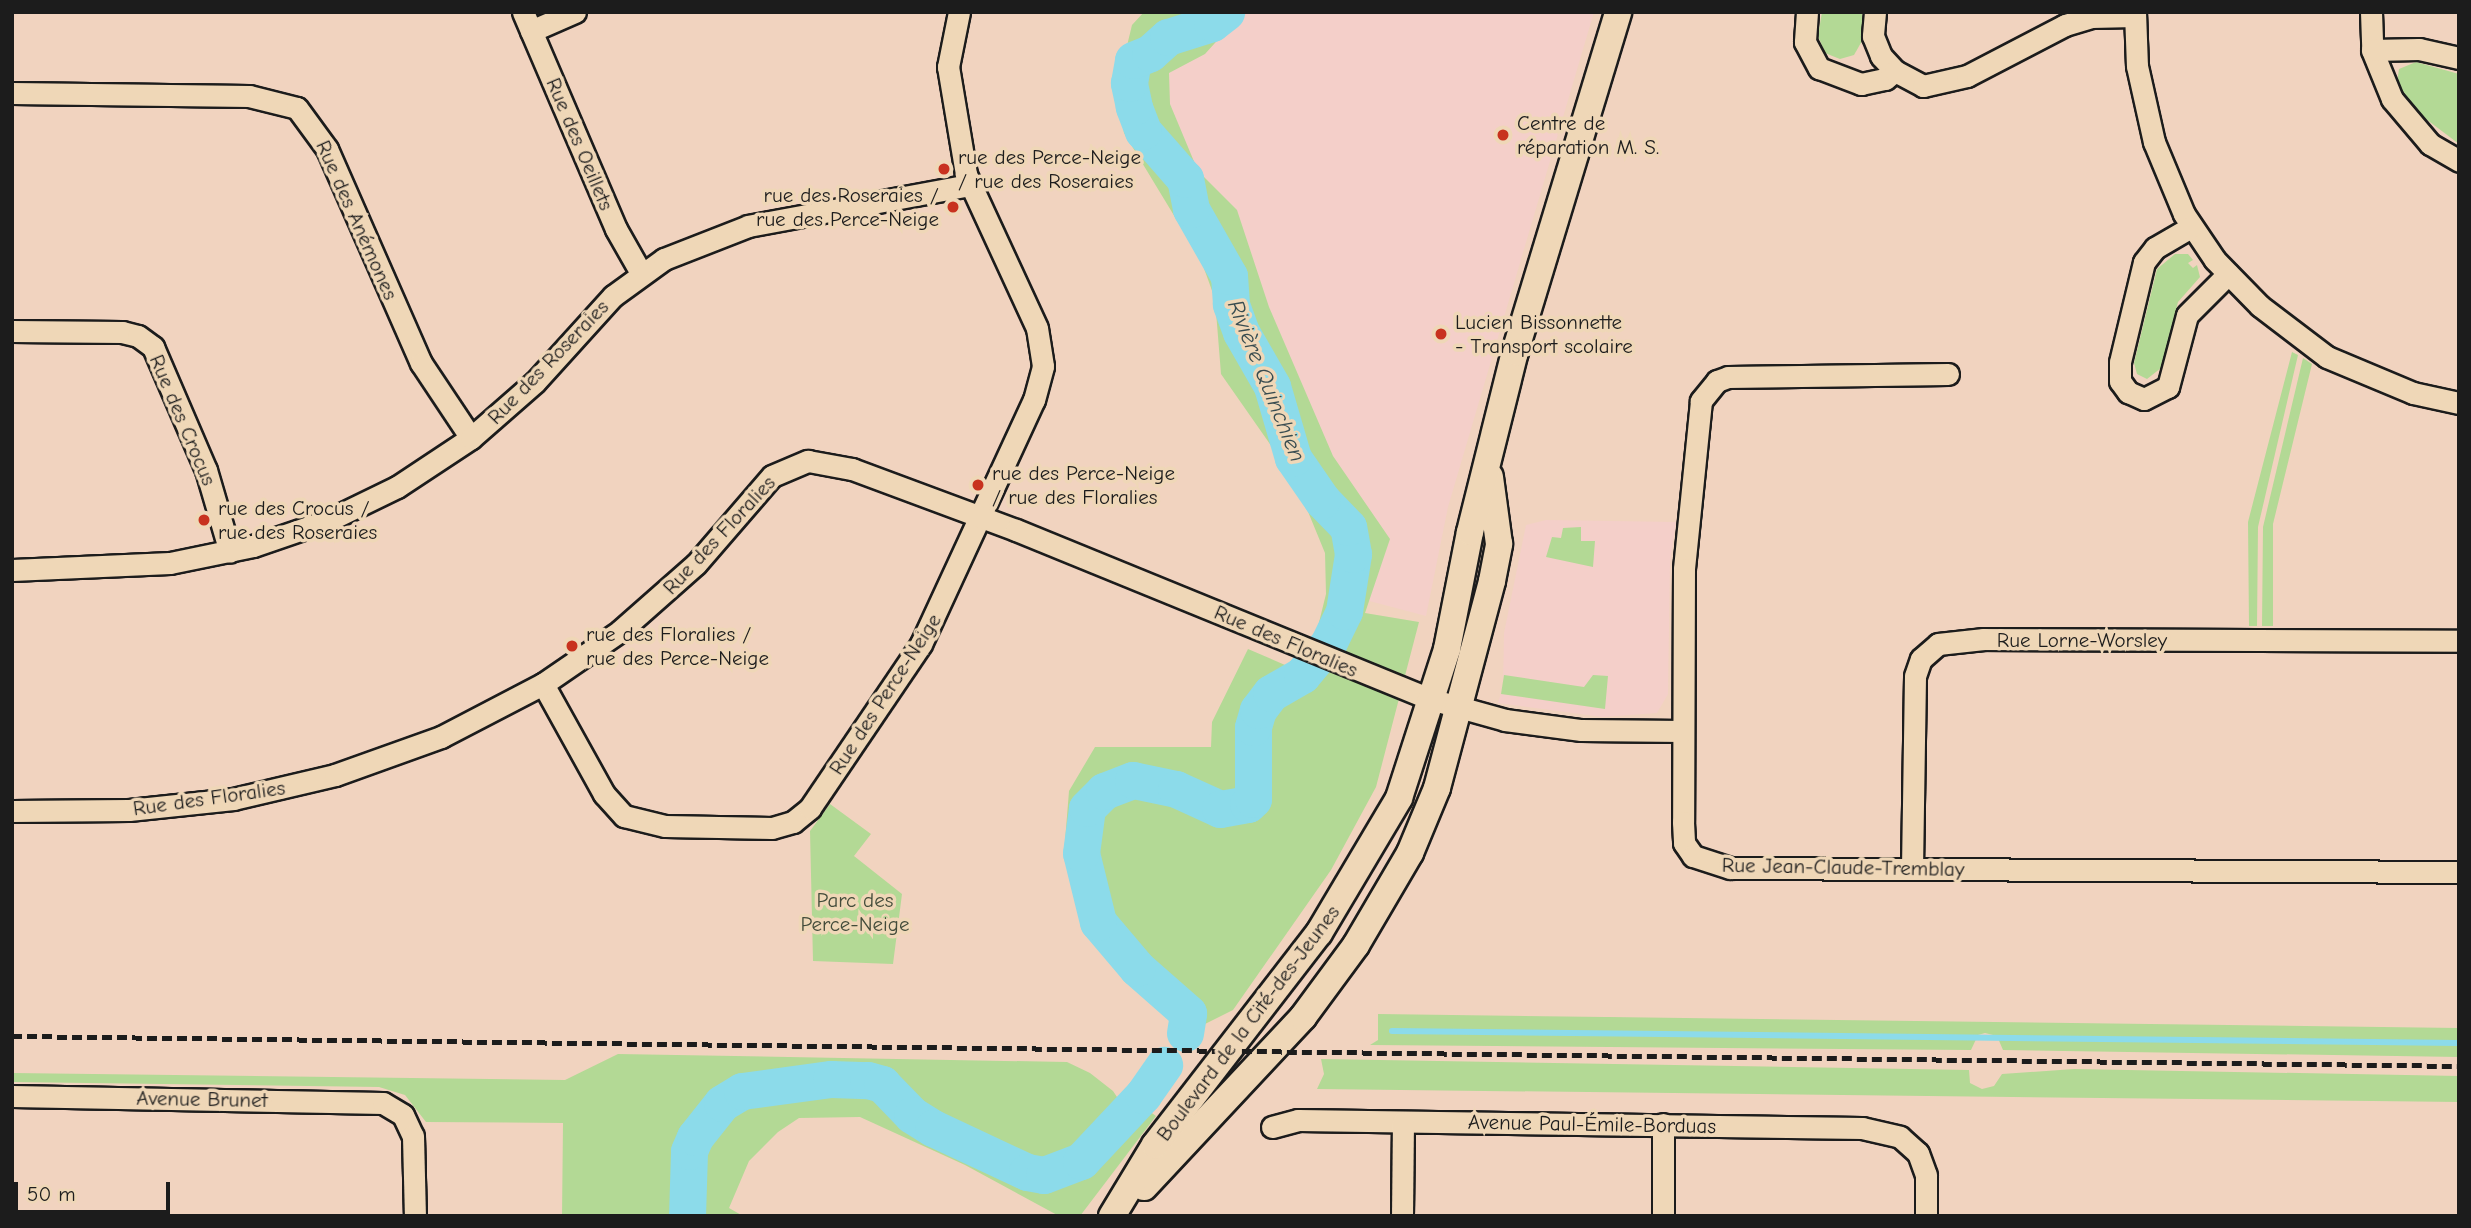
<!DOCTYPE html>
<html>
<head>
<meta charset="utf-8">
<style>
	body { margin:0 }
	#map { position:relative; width:2471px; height:1228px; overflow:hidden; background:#f1d3bf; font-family:"Comic Neue",sans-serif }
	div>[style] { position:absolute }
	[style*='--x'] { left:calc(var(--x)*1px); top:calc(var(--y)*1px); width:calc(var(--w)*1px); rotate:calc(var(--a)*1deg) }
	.built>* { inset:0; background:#f4cfc9 }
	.green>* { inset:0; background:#b3d995 }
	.stream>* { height:6px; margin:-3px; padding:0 3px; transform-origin:3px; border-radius:3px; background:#8cdbea }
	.river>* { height:37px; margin:-18.5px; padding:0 18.5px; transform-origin:18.5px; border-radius:18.5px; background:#8cdbea }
	.roads { filter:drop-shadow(2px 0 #1c1c1c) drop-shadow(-2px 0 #1c1c1c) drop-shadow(0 2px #1c1c1c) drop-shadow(0 -2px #1c1c1c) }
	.minor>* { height:21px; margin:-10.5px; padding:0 10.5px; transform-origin:10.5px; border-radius:10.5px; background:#efd7b7 }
	.major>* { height:26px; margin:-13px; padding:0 13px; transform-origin:13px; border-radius:13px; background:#efd7b7 }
	.rail>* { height:5px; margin-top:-2.5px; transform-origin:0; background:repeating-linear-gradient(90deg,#1c1c1c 0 10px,transparent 0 15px) }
	.dots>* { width:19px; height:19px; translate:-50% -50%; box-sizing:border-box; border:4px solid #efd7b7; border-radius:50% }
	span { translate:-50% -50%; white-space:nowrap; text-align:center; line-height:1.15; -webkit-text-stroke:7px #efd7b7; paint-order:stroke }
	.poi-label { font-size:21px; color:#1c1c1c }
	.left { translate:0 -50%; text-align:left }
	.right { translate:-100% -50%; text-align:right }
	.street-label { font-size:21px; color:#1c1c1c }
	.park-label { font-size:21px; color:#424b3a }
	.water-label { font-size:23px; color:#384c50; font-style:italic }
	.frame { position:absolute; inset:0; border:14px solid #1c1c1c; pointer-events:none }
	.scale { position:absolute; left:14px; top:1182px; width:156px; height:32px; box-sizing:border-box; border:4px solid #1c1c1c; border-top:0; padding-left:9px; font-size:21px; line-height:24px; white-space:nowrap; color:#1c1c1c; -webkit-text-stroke:5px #efd7b7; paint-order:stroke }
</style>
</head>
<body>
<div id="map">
	<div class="built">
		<div style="clip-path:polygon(1238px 12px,1594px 12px,1448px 507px,1426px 616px,1358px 598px,1145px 69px)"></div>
		<div style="clip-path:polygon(1546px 520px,1676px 522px,1670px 562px,1668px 694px,1657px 713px,1603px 717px,1498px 703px,1503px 686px,1504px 633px,1526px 525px)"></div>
	</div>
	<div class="green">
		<div style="clip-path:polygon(1144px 12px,1243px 12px,1205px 54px,1169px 73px,1170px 104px,1198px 171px,1237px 210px,1269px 307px,1333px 456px,1390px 539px,1365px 613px,1419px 622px,1376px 787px,1331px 870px,1233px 1010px,1205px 1024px,1157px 1005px,1108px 953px,1081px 913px,1064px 854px,1069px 791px,1095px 747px,1211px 747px,1212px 722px,1248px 649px,1292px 668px,1308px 667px,1326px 594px,1325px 553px,1295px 480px,1221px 374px,1215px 299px,1201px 260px,1124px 133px,1117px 87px,1132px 25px)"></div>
		<div style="clip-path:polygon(1822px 12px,1862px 12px,1862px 41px,1854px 55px,1840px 59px,1825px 53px,1818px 36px)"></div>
		<div style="clip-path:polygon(2416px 62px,2459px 74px,2459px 144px,2418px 113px,2397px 83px,2399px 69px)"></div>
		<div style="clip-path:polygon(2175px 254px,2188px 254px,2193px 260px,2188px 263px,2193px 268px,2197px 265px,2200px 277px,2178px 302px,2161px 368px,2147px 379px,2137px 374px,2134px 363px,2157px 269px)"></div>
		<div style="clip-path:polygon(2292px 352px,2298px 355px,2258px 527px,2257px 626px,2249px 626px,2248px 522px)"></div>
		<div style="clip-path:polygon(2303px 358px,2312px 364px,2273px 524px,2273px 626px,2262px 626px,2263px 527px)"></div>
		<div style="clip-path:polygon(1581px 527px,1581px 541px,1595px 541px,1593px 567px,1546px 557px,1552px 537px,1561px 538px,1563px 528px)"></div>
		<div style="clip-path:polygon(1504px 675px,1584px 687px,1593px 675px,1608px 676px,1605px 709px,1501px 694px)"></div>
		<div style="clip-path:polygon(830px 804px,871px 834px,854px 856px,902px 894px,893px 964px,813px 961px,810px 831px)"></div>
		<div style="clip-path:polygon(1378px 1014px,2459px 1028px,2459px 1057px,2003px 1050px,1997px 1036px,1985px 1033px,1978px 1035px,1971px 1050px,1370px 1045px,1378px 1040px)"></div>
		<div style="clip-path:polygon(618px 1054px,1067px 1062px,1090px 1073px,1113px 1091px,1133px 1121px,1149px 1111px,1156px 1116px,1080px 1216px,1059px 1216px,965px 1165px,860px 1117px,799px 1118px,778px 1132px,749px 1161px,729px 1208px,743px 1216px,562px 1216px,563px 1123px,426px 1122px,405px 1095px,379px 1087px,12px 1082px,12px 1073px,565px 1080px)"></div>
		<div style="clip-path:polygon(1321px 1059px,1969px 1070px,1970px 1083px,1982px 1089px,1994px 1086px,2002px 1074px,2074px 1069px,2459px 1076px,2459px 1102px,1317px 1089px,1324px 1074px)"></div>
	</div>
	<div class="stream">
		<div style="--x:1392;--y:1031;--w:1067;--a:0.64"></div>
	</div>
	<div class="river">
		<div style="--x:1185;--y:1033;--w:20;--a:-81"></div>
		<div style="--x:1188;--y:1013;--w:68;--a:-138.6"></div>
		<div style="--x:1137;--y:968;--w:60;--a:-130.3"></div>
		<div style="--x:1098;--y:922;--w:71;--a:-103.8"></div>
		<div style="--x:1081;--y:853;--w:45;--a:-82.4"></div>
		<div style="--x:1087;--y:808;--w:24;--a:-45"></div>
		<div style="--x:1104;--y:791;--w:31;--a:-21"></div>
		<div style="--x:1133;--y:780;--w:44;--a:11.8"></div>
		<div style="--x:1176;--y:789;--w:48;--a:24.4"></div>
		<div style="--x:1220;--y:809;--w:28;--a:-10"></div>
		<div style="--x:1248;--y:804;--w:7;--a:-45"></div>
		<div style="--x:1253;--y:799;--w:72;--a:-90"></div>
		<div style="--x:1253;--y:727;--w:18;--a:-74"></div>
		<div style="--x:1258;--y:710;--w:21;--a:-53"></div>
		<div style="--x:1271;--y:693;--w:36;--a:-30"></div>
		<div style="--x:1302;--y:675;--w:40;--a:-50"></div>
		<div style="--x:1328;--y:644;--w:37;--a:-64"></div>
		<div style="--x:1344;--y:611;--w:58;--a:-81"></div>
		<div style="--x:1353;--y:554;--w:27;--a:-100"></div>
		<div style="--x:1348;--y:527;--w:37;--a:-134"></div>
		<div style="--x:1322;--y:500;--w:51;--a:-124.6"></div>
		<div style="--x:1293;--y:458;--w:75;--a:-106.3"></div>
		<div style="--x:1272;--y:386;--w:62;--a:-119.9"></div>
		<div style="--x:1241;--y:332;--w:30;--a:-110"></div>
		<div style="--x:1231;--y:304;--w:28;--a:-94"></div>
		<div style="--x:1229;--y:276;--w:77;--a:-119.6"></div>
		<div style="--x:1191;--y:209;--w:31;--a:-101"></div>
		<div style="--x:1185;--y:179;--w:64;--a:-131.2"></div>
		<div style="--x:1143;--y:131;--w:26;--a:-111"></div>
		<div style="--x:1134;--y:107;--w:25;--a:-102"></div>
		<div style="--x:1129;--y:83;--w:23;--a:-80"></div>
		<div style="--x:1133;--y:60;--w:18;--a:-22"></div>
		<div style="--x:1150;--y:53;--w:24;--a:-42"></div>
		<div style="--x:1168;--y:37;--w:46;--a:-17.7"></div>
		<div style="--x:1212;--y:23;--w:18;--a:-38"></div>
		<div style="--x:687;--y:1216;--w:65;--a:-88.2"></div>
		<div style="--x:689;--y:1151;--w:15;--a:-67"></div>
		<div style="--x:695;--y:1137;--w:43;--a:-51.5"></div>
		<div style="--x:722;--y:1103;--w:23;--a:-31"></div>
		<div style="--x:742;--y:1091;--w:90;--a:-7.7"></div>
		<div style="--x:831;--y:1079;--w:37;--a:2"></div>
		<div style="--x:868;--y:1080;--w:15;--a:16"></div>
		<div style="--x:882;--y:1084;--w:43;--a:45.9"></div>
		<div style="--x:912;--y:1115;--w:25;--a:32"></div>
		<div style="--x:933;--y:1128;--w:104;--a:25.1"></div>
		<div style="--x:1027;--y:1172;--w:17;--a:10"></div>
		<div style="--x:1044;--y:1175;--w:40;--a:-21"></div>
		<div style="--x:1081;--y:1161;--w:91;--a:-46.8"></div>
		<div style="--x:1143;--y:1095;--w:37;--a:-55"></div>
	</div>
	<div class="roads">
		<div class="minor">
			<div style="--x:523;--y:12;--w:236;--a:66.8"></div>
			<div style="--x:616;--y:229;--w:51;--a:60.4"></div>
			<div style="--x:1807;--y:12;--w:30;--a:94"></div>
			<div style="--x:1805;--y:42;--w:30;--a:62"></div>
			<div style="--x:1819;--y:68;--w:45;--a:20.9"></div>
			<div style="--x:1861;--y:84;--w:25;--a:-12"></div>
			<div style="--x:1885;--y:79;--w:13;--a:-39"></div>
			<div style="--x:1875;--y:12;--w:24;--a:95"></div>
			<div style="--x:1873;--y:36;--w:22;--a:68"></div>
			<div style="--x:1881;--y:56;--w:21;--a:47"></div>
			<div style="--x:1895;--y:71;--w:32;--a:28"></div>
			<div style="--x:1923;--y:86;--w:45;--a:-12.8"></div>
			<div style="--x:1967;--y:76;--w:110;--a:-27.5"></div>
			<div style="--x:2065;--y:25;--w:27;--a:-17"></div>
			<div style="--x:2091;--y:17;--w:44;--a:-1.3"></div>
			<div style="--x:2135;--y:12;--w:54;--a:87.9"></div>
			<div style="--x:2137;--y:66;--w:78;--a:77.4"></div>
			<div style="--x:2154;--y:142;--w:78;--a:67.4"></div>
			<div style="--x:2184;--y:214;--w:55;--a:56"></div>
			<div style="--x:2215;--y:260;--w:64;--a:45.6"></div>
			<div style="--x:2260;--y:306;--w:84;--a:37.3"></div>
			<div style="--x:2327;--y:357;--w:93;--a:22.7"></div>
			<div style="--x:2413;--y:393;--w:47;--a:12.3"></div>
			<div style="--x:2371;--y:12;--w:38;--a:88"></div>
			<div style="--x:2372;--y:50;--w:53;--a:67.8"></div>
			<div style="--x:2392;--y:99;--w:59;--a:49.8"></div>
			<div style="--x:2430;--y:144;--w:34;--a:30"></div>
			<div style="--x:531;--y:31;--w:48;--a:-23.4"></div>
			<div style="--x:2372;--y:50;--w:47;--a:-1.2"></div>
			<div style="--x:2419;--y:49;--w:41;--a:12.7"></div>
			<div style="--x:12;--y:93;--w:237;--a:0.7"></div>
			<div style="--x:249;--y:96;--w:49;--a:14"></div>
			<div style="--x:297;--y:108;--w:51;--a:53.8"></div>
			<div style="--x:327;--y:149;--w:234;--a:66.3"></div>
			<div style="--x:421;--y:363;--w:90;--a:56.3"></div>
			<div style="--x:2191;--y:227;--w:42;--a:149.7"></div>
			<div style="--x:2155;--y:248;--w:18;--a:128"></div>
			<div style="--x:2144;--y:262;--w:103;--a:103.5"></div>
			<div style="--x:2120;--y:362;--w:19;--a:90"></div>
			<div style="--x:2120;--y:381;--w:14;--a:54"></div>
			<div style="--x:2128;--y:392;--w:17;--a:24"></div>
			<div style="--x:2144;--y:399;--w:27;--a:-27"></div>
			<div style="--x:2168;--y:387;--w:74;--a:-75.2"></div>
			<div style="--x:2187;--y:315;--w:58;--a:-45"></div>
			<div style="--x:12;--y:331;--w:110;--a:0.5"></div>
			<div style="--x:122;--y:332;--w:16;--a:14"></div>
			<div style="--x:138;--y:336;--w:19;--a:36"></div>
			<div style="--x:153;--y:347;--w:134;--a:66.7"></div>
			<div style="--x:206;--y:470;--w:85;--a:73.7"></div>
			<div style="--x:1948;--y:374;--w:220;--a:179.2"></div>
			<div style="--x:1728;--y:377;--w:12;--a:160"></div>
			<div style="--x:1717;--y:381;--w:26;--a:129"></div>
			<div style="--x:1701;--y:401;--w:169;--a:95.8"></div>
			<div style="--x:1684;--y:569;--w:253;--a:90.2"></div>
			<div style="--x:1683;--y:822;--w:21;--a:87"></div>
			<div style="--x:1684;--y:843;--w:16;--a:55"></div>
			<div style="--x:1693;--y:856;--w:39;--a:18"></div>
			<div style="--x:1730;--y:868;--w:729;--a:0.31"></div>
			<div style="--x:12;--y:570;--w:158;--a:-2.5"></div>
			<div style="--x:170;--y:563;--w:85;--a:-11.6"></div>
			<div style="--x:253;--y:546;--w:80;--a:-18.9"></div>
			<div style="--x:329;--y:520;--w:76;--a:-25.9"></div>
			<div style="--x:397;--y:487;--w:89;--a:-33.5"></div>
			<div style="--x:471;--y:438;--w:85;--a:-41.2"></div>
			<div style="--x:535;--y:382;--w:116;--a:-47.8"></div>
			<div style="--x:613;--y:296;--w:63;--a:-36"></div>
			<div style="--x:664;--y:259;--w:90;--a:-21.4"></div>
			<div style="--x:748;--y:226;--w:225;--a:-10.5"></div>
			<div style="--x:543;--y:684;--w:126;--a:61"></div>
			<div style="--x:604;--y:794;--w:30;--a:48"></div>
			<div style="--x:624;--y:816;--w:42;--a:13.7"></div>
			<div style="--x:665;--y:826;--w:107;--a:1.1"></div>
			<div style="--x:772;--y:828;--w:22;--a:-16"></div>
			<div style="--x:793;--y:822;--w:22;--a:-39"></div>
			<div style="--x:810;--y:808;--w:198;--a:-55.9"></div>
			<div style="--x:921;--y:644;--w:269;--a:-65.2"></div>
			<div style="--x:1034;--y:400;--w:35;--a:-75"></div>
			<div style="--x:1043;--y:366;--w:38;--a:-99"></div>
			<div style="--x:1037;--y:328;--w:170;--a:-114.8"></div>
			<div style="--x:966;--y:174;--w:109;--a:-99.5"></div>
			<div style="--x:948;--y:67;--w:56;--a:-78.7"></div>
			<div style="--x:12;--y:811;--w:117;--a:-0.5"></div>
			<div style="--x:129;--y:810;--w:105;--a:-6"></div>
			<div style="--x:233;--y:799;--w:105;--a:-13.2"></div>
			<div style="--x:335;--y:775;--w:113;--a:-19.7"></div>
			<div style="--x:441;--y:737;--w:115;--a:-27.5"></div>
			<div style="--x:543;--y:684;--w:93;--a:-34.5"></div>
			<div style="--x:620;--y:631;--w:101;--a:-41.4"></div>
			<div style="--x:696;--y:564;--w:116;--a:-49.2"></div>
			<div style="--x:772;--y:476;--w:39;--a:-23"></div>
			<div style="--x:808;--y:461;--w:45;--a:10.3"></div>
			<div style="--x:852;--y:469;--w:175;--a:20.4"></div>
			<div style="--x:1016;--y:530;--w:447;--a:22.2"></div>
			<div style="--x:1430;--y:699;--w:78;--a:15.6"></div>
			<div style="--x:1505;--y:720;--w:77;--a:7.5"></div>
			<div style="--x:1581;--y:730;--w:102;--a:0.6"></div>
			<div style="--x:1912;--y:868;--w:192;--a:-89.1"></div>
			<div style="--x:1915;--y:676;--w:18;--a:-71"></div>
			<div style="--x:1921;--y:659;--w:23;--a:-41"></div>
			<div style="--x:1938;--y:644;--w:46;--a:-6.2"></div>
			<div style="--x:1984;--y:639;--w:475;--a:0.2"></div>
			<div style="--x:12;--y:1096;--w:371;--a:1.1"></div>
			<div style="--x:383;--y:1103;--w:23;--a:31"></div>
			<div style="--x:403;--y:1115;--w:23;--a:65"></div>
			<div style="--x:413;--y:1136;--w:80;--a:88.6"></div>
			<div style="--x:1663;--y:1124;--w:92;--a:90"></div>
			<div style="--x:1272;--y:1127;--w:27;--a:-15"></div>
			<div style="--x:1298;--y:1120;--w:564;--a:0.81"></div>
			<div style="--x:1862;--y:1128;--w:39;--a:13"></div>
			<div style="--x:1900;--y:1137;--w:24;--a:42"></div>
			<div style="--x:1918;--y:1153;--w:23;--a:70"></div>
			<div style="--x:1926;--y:1175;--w:41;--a:90"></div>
			<div style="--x:1402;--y:1216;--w:94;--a:-89.4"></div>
		</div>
		<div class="major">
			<div style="--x:1144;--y:1187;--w:233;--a:-46.9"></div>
			<div style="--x:1303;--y:1017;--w:89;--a:-53.6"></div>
			<div style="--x:1356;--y:945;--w:107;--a:-59.6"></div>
			<div style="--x:1410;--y:853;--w:70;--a:-67.4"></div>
			<div style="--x:1437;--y:788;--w:214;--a:-75.1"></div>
			<div style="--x:1492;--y:581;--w:38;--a:-79"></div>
			<div style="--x:1499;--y:544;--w:68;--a:-97.7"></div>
			<div style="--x:1112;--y:1216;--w:83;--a:-58.8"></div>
			<div style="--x:1155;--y:1145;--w:268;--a:-52.3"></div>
			<div style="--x:1319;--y:933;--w:157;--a:-59.3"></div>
			<div style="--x:1399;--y:798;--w:157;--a:-72.1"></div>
			<div style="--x:1447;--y:649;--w:119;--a:-78.9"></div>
			<div style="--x:1470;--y:532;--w:186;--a:-76"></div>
			<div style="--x:1515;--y:352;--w:355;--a:-73.1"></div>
		</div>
	</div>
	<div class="rail">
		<div style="--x:12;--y:1036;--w:2447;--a:0.7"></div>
	</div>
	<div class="dots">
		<div style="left:1503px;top:135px;background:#c8321e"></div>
		<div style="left:944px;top:169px;background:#c8321e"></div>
		<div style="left:953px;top:207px;background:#c8321e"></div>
		<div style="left:1441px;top:334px;background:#c8321e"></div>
		<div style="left:978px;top:485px;background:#c8321e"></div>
		<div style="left:204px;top:520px;background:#c8321e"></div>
		<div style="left:572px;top:646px;background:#c8321e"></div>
	</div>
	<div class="poi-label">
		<span class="left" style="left:1517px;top:135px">Centre de<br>réparation M. S.</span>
		<span class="left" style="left:958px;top:169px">rue des Perce-Neige<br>/ rue des Roseraies</span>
		<span class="right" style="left:939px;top:207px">rue des Roseraies /<br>rue des Perce-Neige</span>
		<span class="left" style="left:1455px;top:334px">Lucien Bissonnette<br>- Transport scolaire</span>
		<span class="left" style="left:992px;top:485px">rue des Perce-Neige<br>/ rue des Floralies</span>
		<span class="left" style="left:218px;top:520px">rue des Crocus /<br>rue des Roseraies</span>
		<span class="left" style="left:586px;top:646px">rue des Floralies /<br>rue des Perce-Neige</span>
	</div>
	<div class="street-label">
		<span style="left:580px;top:144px;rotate:67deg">Rue des Oeillets</span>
		<span style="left:357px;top:220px;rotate:66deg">Rue des Anémones</span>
		<span style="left:548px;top:362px;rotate:-46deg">Rue des Roseraies</span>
		<span style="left:183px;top:420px;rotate:67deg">Rue des Crocus</span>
		<span style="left:719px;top:535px;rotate:-47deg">Rue des Floralies</span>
		<span style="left:2082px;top:640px">Rue Lorne-Worsley</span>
		<span style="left:1286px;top:641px;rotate:23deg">Rue des Floralies</span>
		<span style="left:885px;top:694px;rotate:-57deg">Rue des Perce-Neige</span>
		<span style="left:209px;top:798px;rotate:-8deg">Rue des Floralies</span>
		<span style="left:1843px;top:867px;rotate:1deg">Rue Jean-Claude-Tremblay</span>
		<span style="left:1248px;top:1023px;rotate:-53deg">Boulevard de la Cité-des-Jeunes</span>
		<span style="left:202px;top:1099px;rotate:1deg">Avenue Brunet</span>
		<span style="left:1592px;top:1124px;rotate:1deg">Avenue Paul-Émile-Borduas</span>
	</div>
	<div class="park-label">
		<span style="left:855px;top:912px">Parc des<br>Perce-Neige</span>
	</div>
	<div class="water-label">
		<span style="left:1266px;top:381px;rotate:68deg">Rivière Quinchien</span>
	</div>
	<div class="frame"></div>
	<div class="scale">50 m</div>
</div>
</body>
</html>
